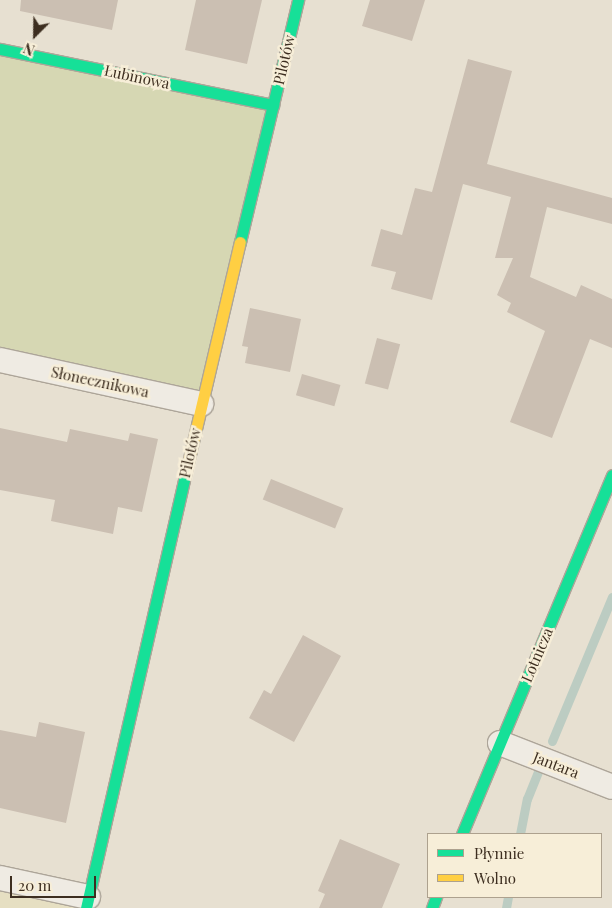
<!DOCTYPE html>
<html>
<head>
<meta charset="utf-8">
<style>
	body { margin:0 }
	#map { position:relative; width:612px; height:908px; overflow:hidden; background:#e7e0d1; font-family:"Playfair Display",serif }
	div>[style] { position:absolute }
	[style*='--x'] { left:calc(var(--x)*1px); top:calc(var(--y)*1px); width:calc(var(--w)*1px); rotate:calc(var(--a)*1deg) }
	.farmland>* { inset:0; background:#e6dfc2 }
	.green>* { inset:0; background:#d6d7b3 }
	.stream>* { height:9px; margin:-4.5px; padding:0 4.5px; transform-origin:4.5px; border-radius:4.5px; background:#bcccc2 }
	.building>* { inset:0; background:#cbbfb2; transform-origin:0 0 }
	.roads { filter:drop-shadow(1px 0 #ada599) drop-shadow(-1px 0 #ada599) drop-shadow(0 1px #ada599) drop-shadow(0 -1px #ada599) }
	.street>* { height:24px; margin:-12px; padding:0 12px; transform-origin:12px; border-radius:12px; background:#efebe3 }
	.fast>* { height:11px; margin:-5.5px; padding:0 5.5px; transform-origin:5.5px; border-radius:5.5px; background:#16e098 }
	.slow>* { height:11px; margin:-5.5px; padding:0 5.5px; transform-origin:5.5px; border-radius:5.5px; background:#ffcf43 }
	span { translate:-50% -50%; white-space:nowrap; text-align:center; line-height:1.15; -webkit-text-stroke:5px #f7eed8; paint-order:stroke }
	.street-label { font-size:15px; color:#3d2e20 }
	.legend { position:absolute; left:427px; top:833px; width:175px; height:65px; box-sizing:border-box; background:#f7eed8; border:1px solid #ada18e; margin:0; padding:6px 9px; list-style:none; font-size:15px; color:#3d2e20 }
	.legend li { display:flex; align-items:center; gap:10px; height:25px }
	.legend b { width:25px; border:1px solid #ada18e }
	.north { position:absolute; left:10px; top:10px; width:50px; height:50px; -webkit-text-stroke:4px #f7eed8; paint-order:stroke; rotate:203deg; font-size:14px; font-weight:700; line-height:20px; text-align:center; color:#3d2e20 }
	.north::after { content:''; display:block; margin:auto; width:18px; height:22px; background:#3d2e20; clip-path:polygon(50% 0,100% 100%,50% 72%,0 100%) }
	.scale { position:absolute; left:10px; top:876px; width:86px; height:22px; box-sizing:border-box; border:2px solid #3d2e20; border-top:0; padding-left:6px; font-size:15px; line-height:18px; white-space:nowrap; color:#3d2e20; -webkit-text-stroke:4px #f7eed8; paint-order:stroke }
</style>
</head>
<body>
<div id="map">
	<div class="farmland">
		<div style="clip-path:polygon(0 878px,86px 908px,0 908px)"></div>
	</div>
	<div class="green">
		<div style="clip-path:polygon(0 49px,273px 105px,201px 404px,0 360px)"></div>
	</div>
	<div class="stream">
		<div style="--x:552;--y:741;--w:156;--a:-67.4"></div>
		<div style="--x:520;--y:834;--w:36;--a:-79"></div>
		<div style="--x:527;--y:799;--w:35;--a:-68"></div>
		<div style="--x:506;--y:908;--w:11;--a:-80"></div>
	</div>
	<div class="building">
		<div style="clip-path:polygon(21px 0,118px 0,112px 30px,20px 11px)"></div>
		<div style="clip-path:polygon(196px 0,262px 0,247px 64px,185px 50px)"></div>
		<div style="clip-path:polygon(370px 0,425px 0,412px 41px,362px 26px)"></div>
		<div style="clip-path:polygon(468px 59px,512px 71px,487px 164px,612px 198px,612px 224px,547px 207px,530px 277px,576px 297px,581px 285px,612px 299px,612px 348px,590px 339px,552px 438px,510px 422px,545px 331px,507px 312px,511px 303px,497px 295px,513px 258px,495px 258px,511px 197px,463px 184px,432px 300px,391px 289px,396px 272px,371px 266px,381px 229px,402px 235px,415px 188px,432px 192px)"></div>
		<div style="clip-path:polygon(250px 308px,301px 319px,290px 372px,245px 363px,248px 347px,242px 346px)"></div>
		<div style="left:377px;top:338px;width:24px;height:47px;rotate:15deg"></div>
		<div style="left:302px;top:374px;width:40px;height:22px;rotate:16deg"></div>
		<div style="clip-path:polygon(0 428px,67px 442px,70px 429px,128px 441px,130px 433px,158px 439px,142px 512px,118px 507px,113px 534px,51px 521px,55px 500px,0 490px)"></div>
		<div style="left:271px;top:479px;width:78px;height:22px;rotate:22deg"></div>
		<div style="clip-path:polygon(303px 635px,341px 656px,294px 742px,249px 718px,264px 690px,271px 694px)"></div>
		<div style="clip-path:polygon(39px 722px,85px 732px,66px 823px,0 808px,0 730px,36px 737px)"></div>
		<div style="clip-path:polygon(340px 839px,400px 864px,382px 908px,319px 908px,325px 894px,318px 891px)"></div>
	</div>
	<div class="roads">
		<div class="street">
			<div style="--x:0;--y:360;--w:206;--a:12.3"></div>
			<div style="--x:500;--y:743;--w:120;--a:21.4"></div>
			<div style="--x:0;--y:878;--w:90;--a:12.2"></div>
		</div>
		<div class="fast">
			<div style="--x:0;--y:49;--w:279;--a:11.6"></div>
			<div style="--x:240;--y:242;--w:249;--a:-76.5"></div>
			<div style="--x:462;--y:834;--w:389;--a:-67.3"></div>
			<div style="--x:86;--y:908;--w:457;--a:-77.1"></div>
			<div style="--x:432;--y:908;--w:12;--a:-70"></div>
		</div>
		<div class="slow">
			<div style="--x:188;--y:463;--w:227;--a:-76.8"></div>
		</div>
	</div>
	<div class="street-label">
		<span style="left:284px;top:60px;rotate:-77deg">Pilotów</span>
		<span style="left:137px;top:77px;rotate:12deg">Łubinowa</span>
		<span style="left:100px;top:382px;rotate:12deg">Słonecznikowa</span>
		<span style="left:190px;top:453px;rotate:-77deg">Pilotów</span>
		<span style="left:537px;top:655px;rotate:-67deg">Lotnicza</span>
		<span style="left:556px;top:765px;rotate:21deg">Jantara</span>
	</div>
	<ul class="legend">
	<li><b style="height:6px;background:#16e098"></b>Płynnie</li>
	<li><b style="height:6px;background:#ffcf43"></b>Wolno</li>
	</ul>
	<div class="north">N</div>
	<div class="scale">20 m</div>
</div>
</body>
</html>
